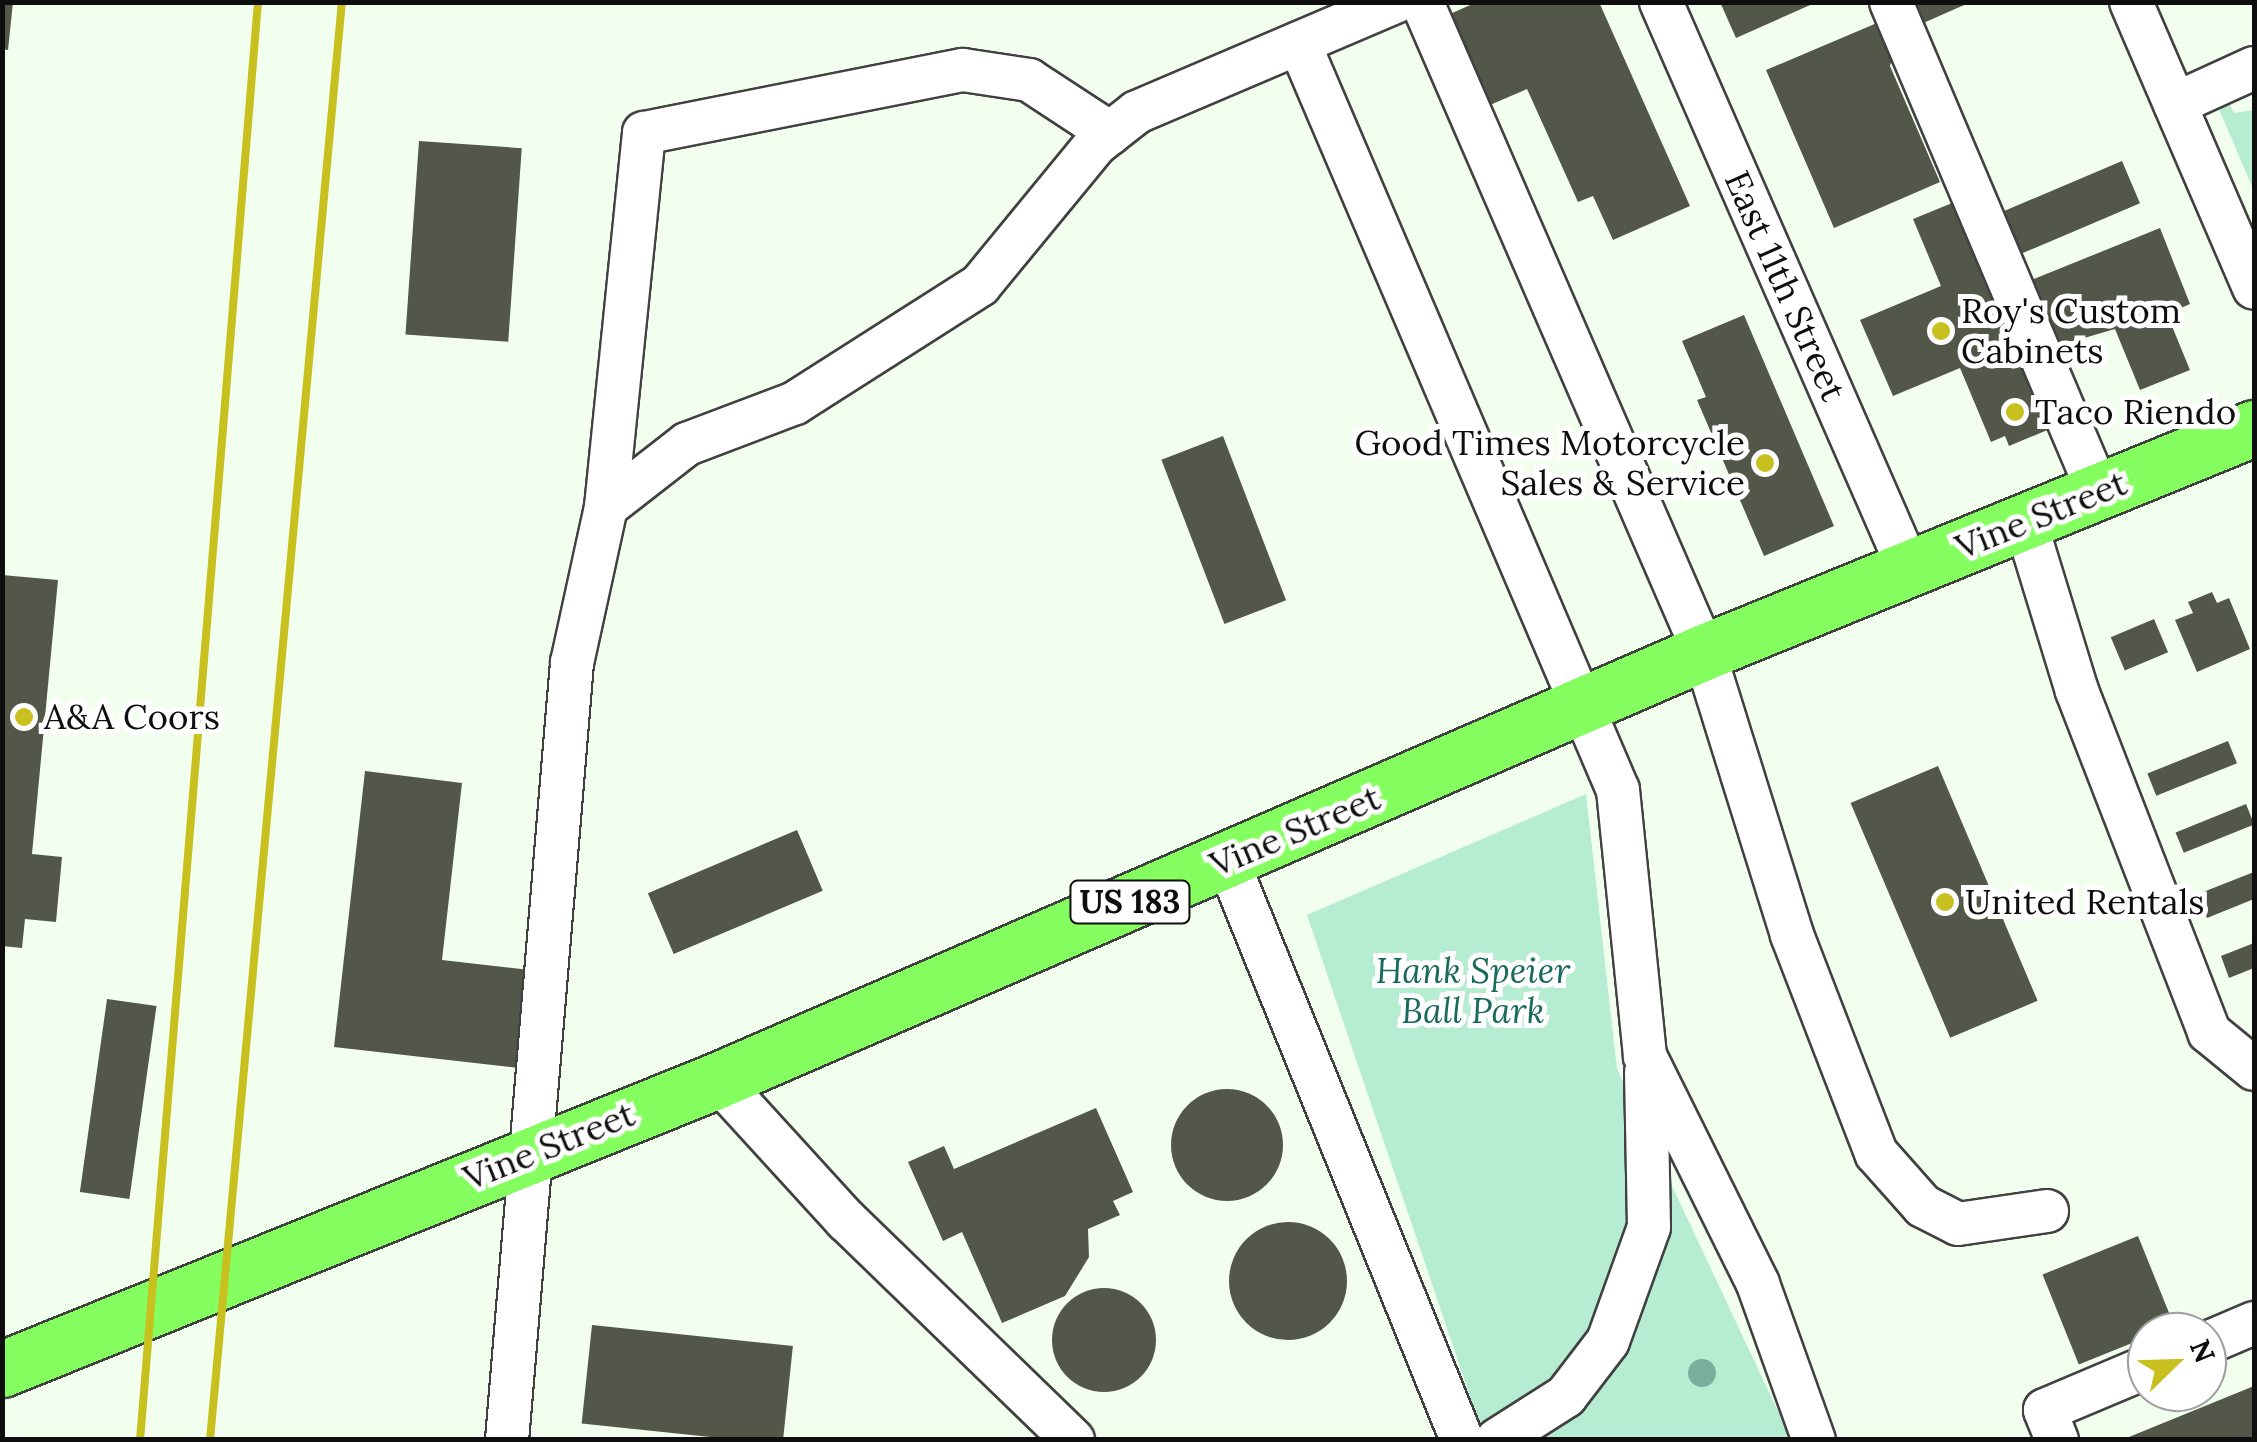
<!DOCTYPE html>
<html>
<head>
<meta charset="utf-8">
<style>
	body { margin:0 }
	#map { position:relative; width:2257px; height:1442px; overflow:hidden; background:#f2ffef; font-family:Lora,serif }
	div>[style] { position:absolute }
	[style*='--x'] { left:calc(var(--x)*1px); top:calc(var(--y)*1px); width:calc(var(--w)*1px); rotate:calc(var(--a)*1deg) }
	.green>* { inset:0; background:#b6ecd1 }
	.building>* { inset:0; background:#52574a; transform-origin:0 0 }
	.round { border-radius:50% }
	.roads { filter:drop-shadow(2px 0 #414141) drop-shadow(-2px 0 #414141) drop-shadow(0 2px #414141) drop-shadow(0 -2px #414141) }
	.minor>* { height:42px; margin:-21px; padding:0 21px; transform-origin:21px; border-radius:21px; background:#fff }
	.major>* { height:55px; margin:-27.5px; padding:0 27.5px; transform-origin:27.5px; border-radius:27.5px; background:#85ff5f }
	.rail>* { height:8px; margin:-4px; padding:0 4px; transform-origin:4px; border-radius:4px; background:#c7c01e }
	.trees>* { width:28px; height:28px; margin:-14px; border-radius:50%; background:#7bad9d }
	.dots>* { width:28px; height:28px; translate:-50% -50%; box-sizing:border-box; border:5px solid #fff; border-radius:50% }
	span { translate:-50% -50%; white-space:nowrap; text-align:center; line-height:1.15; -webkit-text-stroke:10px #fff; paint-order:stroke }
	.shield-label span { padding:2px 8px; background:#fff; border:2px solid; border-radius:8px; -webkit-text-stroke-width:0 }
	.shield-label { font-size:32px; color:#0e0e0e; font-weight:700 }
	.street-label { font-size:35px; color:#0e0e0e }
	.poi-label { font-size:35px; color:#0e0e0e }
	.left { translate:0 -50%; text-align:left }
	.right { translate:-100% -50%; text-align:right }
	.park-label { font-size:35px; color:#1a6a5a; font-style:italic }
	.frame { position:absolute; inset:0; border:5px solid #0e0e0e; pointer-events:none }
	.north { position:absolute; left:2127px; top:1312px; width:100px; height:100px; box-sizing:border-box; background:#fff; border:2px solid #9f9f9f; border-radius:50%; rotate:67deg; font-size:28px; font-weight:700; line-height:40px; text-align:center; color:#0e0e0e }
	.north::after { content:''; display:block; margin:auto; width:35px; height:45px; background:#c7c01e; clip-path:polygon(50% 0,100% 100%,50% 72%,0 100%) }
</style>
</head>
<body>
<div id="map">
	<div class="green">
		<div style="clip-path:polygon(2224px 93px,2234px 113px,2254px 110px,2254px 191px,2216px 102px)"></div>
		<div style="clip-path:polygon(1586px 794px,1617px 1069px,1791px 1439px,1470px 1439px,1471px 1399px,1307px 915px)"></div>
	</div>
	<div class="building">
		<div style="clip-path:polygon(2px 2px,13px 2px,8px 50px,2px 49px)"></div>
		<div style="clip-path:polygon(1477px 2px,1599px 2px,1690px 206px,1613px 240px,1593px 196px,1578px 202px,1527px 89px,1490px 105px,1450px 14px)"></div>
		<div style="clip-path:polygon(1720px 2px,1817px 2px,1736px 38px)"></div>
		<div style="clip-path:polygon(1912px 2px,1971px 2px,1921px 24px)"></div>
		<div style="clip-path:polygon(1884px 20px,1896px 47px,1890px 66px,1940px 182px,1834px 228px,1766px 70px)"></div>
		<div style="left:419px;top:141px;width:103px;height:194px;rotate:4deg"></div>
		<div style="left:2122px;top:161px;width:46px;height:128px;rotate:67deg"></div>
		<div style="clip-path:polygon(1962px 199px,2057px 426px,2009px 446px,2005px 436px,1991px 442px,1960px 368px,1893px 396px,1860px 320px,1941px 286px,1913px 219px)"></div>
		<div style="clip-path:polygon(2160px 228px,2190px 304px,2167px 314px,2190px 370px,2140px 390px,2115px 329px,2060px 345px,2050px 320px,2040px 324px,2024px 283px)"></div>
		<div style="clip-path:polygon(1744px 315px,1834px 526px,1764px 556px,1697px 400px,1706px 397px,1682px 341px)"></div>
		<div style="left:1223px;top:436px;width:176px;height:66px;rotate:69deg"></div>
		<div style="clip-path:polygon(2px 575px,58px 580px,32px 854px,62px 857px,56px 922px,25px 919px,22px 948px,2px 946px)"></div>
		<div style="clip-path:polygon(2212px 592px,2217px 603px,2229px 598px,2250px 649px,2197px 672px,2175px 620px,2193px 613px,2188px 602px)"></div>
		<div style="left:2154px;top:619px;width:36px;height:47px;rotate:67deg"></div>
		<div style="left:2228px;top:741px;width:24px;height:87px;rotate:68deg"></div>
		<div style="left:1938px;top:766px;width:255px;height:95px;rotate:67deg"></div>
		<div style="clip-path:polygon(365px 771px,462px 783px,442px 960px,530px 970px,519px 1068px,334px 1047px)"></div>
		<div style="left:2246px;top:804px;width:22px;height:76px;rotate:68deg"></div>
		<div style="left:797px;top:830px;width:66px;height:162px;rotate:67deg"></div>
		<div style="clip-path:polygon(2254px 872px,2254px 899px,2207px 918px,2198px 894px)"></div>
		<div style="clip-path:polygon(2254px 943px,2254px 968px,2229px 978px,2221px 956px)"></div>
		<div style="left:107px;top:999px;width:50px;height:195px;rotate:8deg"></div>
		<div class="round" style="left:1171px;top:1089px;width:112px;height:112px"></div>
		<div style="clip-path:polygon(1096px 1108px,1133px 1192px,1113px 1201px,1120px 1215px,1088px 1229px,1089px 1257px,1065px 1296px,1002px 1323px,962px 1232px,943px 1241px,908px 1162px,944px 1146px,954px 1169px)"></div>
		<div class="round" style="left:1229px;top:1222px;width:118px;height:118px"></div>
		<div style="left:2138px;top:1236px;width:97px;height:103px;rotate:68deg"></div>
		<div class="round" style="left:1052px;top:1288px;width:104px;height:104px"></div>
		<div style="left:592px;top:1325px;width:202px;height:99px;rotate:6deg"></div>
		<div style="clip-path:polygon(2254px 1386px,2254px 1440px,2124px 1440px,2124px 1439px)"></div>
	</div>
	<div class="roads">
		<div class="minor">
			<div style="--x:1422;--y:2;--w:709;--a:66.55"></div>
			<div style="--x:1704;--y:652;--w:296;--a:72.7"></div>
			<div style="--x:1792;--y:935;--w:234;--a:68.9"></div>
			<div style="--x:1876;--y:1153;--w:71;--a:48.4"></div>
			<div style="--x:1923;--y:1206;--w:39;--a:27"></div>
			<div style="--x:1958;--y:1224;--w:90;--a:-8.3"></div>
			<div style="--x:1661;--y:2;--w:619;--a:66.38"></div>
			<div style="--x:1891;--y:2;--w:531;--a:67.06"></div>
			<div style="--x:2131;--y:2;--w:311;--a:66.7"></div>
			<div style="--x:1299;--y:43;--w:812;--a:66.88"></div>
			<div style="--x:1618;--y:790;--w:267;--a:84.2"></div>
			<div style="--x:1645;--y:1056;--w:254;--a:63.6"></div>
			<div style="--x:1758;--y:1284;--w:166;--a:70.3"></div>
			<div style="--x:2175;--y:104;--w:87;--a:-24.5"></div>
			<div style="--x:606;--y:507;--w:103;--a:-37.9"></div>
			<div style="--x:687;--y:444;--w:116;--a:-20.8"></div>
			<div style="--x:795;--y:403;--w:219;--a:-32.5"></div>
			<div style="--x:980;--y:285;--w:183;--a:-50.6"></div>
			<div style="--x:1096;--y:144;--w:52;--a:-38"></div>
			<div style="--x:1137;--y:112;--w:280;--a:-23.1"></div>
			<div style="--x:2025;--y:521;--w:178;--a:73"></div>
			<div style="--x:2077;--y:691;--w:366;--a:68.8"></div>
			<div style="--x:2209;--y:1032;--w:58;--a:39.4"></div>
			<div style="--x:1227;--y:860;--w:626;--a:67.94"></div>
			<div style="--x:718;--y:1080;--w:190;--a:47.6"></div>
			<div style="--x:846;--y:1220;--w:316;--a:44.1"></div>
			<div style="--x:2207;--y:1343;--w:51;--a:-23.1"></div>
			<div style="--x:507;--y:1440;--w:780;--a:-85.22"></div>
			<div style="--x:572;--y:663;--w:160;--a:-77.7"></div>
			<div style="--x:606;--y:507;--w:376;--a:-84.2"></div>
			<div style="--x:644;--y:133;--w:325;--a:-11.2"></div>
			<div style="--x:963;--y:70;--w:67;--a:8.6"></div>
			<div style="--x:1029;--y:80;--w:97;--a:33.2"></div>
			<div style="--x:1497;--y:1440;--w:82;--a:-32.5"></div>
			<div style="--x:1566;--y:1396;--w:69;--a:-52.6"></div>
			<div style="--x:1608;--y:1341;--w:121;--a:-70.2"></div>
			<div style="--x:1649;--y:1227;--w:155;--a:-91.1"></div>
			<div style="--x:2057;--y:1440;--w:32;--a:-112"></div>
			<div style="--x:2045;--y:1410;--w:111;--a:-22.9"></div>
		</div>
		<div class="major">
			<div style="--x:2;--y:1369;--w:772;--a:-21.98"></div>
			<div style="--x:718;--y:1080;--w:1075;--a:-23.46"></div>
			<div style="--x:1704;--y:652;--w:594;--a:-22.16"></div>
		</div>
	</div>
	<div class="rail">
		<div style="--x:140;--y:1440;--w:1443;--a:-85.31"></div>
		<div style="--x:210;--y:1440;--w:1444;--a:-84.76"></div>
	</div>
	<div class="trees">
		<div style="left:1702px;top:1373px"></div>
	</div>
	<div class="dots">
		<div style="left:1941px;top:331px;background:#c7c01e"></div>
		<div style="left:2015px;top:412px;background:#c7c01e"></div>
		<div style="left:1765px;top:463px;background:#c7c01e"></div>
		<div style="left:24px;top:717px;background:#c7c01e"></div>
		<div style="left:1945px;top:902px;background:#c7c01e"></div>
	</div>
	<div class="shield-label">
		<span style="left:1130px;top:902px">US 183</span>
	</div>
	<div class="street-label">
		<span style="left:1785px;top:286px;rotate:66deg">East 11th Street</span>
		<span style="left:2041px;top:515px;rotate:-22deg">Vine Street</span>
		<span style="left:1295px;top:831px;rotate:-23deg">Vine Street</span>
		<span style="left:549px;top:1146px;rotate:-22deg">Vine Street</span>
	</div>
	<div class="poi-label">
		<span class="left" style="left:1961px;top:331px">Roy's Custom<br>Cabinets</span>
		<span class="left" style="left:2035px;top:412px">Taco Riendo</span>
		<span class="right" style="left:1745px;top:463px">Good Times Motorcycle<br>Sales &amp; Service</span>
		<span class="left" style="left:44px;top:717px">A&amp;A Coors</span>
		<span class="left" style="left:1965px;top:902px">United Rentals</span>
	</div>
	<div class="park-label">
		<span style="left:1473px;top:991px">Hank Speier<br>Ball Park</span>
	</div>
	<div class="frame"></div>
	<div class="north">N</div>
</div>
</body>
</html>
